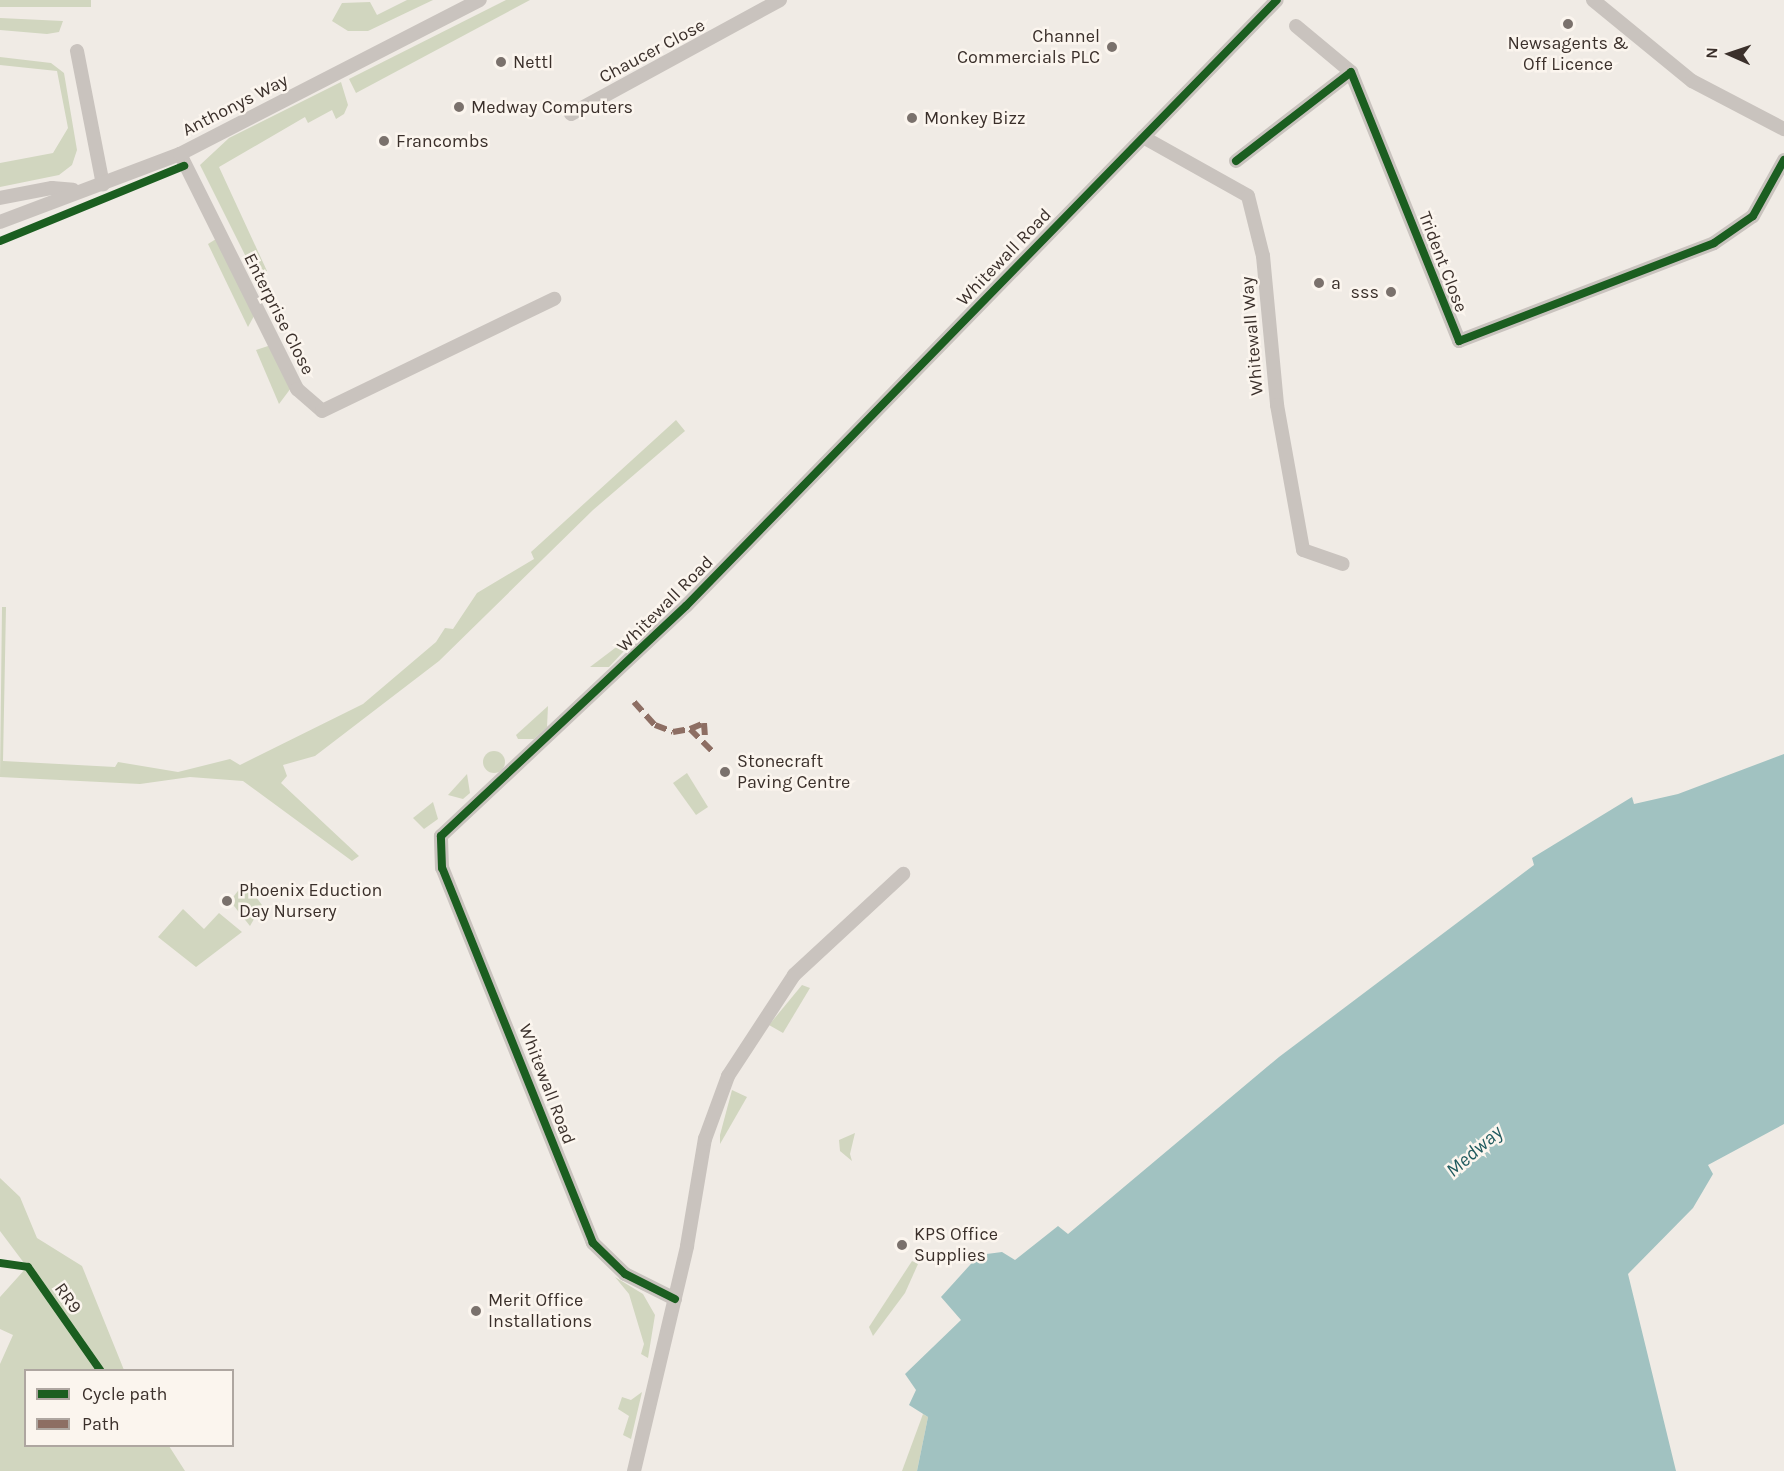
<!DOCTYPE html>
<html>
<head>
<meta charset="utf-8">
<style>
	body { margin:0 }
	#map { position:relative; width:1784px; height:1471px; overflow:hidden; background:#f0ebe5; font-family:Karla,sans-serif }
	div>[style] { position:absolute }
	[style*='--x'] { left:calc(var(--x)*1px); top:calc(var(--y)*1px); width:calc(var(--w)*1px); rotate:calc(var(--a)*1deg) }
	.green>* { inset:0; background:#d1d6bf; transform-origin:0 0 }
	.round { border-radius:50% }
	.water>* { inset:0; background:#a1c2c1 }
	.street>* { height:14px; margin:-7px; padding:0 7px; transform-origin:7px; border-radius:7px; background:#c9c3be }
	.quiet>* { height:6px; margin-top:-3px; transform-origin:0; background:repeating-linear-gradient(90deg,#8d6e63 0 12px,transparent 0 18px) }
	.cycleway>* { height:8px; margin:-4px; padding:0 4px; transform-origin:4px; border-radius:4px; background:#1b5e20 }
	.dots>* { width:16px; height:16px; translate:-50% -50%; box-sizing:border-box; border:3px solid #fbf5ee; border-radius:50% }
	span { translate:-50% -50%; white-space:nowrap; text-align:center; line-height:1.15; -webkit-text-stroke:5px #fbf5ee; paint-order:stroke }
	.poi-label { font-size:18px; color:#3b302b }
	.right { translate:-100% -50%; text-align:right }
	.left { translate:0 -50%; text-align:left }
	.street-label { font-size:18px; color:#3b302b }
	.water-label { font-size:20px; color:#1f5a5e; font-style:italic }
	.legend { position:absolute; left:24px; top:1369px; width:210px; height:78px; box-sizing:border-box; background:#fbf5ee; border:2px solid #aea6a0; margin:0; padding:8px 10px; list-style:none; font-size:18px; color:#3b302b }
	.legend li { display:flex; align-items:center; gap:12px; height:30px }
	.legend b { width:30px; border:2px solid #aea6a0 }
	.north { position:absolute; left:1700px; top:24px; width:60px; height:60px; -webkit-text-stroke:4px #fbf5ee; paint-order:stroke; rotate:273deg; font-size:16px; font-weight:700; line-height:24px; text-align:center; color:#3b302b }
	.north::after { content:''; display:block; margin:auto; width:21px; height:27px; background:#3b302b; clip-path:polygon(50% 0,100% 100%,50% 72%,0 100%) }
</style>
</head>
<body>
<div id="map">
	<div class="green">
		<div style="left:0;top:0;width:91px;height:7px"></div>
		<div style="clip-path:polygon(407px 0,433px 0,368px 31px,348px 31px,332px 21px,342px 3px,370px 2px,377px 15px)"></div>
		<div style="clip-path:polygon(506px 0,530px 0,356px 93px,349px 79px)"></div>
		<div style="clip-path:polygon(0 18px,63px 21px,59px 32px,47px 34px,0 30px)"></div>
		<div style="clip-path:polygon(0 57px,51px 63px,64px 73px,77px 150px,72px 165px,59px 175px,0 187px,0 163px,53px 153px,68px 128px,57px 71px,0 65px)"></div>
		<div style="clip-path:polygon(341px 82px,348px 105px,344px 114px,336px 119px,332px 110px,308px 123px,305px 117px,219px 167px,267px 271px,255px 275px,200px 165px,229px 138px)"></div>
		<div style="clip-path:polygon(216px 239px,254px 316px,248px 327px,208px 244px)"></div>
		<div style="clip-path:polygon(271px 345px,291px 388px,279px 404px,256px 350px)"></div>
		<div style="clip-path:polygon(676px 420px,685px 431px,593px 510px,439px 661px,315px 756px,283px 765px,287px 776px,281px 783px,359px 856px,352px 861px,243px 781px,190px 777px,140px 784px,0 777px,2px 607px,6px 607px,3px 761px,115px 767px,118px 762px,178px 772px,230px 759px,240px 765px,363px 704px,436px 642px,445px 628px,453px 629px,477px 593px,534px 559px,531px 552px)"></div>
		<div style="clip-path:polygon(623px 642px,624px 651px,609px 667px,590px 667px)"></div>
		<div style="clip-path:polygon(548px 706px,547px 727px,534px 739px,518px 739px,516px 735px)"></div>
		<div class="round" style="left:483px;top:751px;width:22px;height:22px"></div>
		<div style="clip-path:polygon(687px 773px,708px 807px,696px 815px,673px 783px)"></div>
		<div style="clip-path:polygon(467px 774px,470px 793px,463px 799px,448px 795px)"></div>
		<div style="clip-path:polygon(433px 802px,438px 819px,424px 829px,413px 818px)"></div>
		<div style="clip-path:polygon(245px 882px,262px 905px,250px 926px,230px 901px)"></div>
		<div style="clip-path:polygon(183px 909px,204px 929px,219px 913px,242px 932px,196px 967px,158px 937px)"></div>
		<div style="clip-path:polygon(802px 985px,810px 988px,783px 1033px,769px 1025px)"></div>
		<div style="clip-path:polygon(732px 1090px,747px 1097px,720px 1144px,720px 1135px)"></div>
		<div style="clip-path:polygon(855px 1133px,850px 1154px,852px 1161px,840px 1151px,839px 1140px)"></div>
		<div style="clip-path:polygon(0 1178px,20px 1197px,37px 1238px,82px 1266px,124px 1370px,26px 1370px,26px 1446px,169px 1446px,185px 1471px,0 1471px,0 1364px,13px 1335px,0 1329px,0 1297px,27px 1267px,0 1231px)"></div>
		<div style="clip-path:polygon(912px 1261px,918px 1264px,905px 1293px,873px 1336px,869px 1327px)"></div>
		<div style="clip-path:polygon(615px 1277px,643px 1294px,655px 1315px,648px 1358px,641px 1354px,644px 1344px,629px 1294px)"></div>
		<div style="clip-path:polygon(642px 1392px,631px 1439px,623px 1435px,629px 1416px,618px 1409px,622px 1397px,631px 1400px)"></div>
		<div style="clip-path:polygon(923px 1414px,928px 1417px,917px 1471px,902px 1471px)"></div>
	</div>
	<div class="water">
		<div style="clip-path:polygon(1784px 754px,1784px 1124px,1708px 1165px,1713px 1174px,1693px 1208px,1628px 1274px,1676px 1471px,917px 1471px,928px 1417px,909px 1405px,916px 1390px,905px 1374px,961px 1320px,941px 1297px,979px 1255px,1002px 1252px,1015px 1260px,1058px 1226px,1068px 1234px,1279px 1057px,1534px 865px,1532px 858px,1632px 797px,1634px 804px,1678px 794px)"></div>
	</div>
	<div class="street">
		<div style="--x:1593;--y:0;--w:128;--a:39.3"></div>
		<div style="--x:1692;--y:81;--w:104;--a:27.6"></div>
		<div style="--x:1296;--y:26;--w:72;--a:39.9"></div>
		<div style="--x:77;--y:51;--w:136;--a:79"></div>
		<div style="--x:571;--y:114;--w:238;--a:-28.6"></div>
		<div style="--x:1143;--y:137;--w:120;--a:29.3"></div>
		<div style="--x:1248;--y:196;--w:62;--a:76"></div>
		<div style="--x:1263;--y:256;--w:150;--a:84.6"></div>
		<div style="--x:1277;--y:405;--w:147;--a:79.8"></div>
		<div style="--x:1303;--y:550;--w:42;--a:19.3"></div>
		<div style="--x:180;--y:154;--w:263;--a:63.5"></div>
		<div style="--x:297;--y:389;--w:33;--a:41"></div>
		<div style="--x:322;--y:411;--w:258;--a:-25.8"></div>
		<div style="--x:1236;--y:161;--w:145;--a:-37.7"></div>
		<div style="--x:1351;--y:72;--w:290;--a:68.1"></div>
		<div style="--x:1459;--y:341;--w:273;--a:-21"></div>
		<div style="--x:1714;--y:243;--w:47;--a:-34.7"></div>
		<div style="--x:1753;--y:216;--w:64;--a:-61"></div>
		<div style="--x:0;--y:198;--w:53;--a:-10.9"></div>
		<div style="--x:52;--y:188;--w:21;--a:5"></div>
		<div style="--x:0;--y:222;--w:192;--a:-20.7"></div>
		<div style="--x:180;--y:154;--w:337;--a:-27.2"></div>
		<div style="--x:675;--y:1299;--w:56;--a:-153.4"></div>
		<div style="--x:625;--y:1274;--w:45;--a:-135.9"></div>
		<div style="--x:593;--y:1243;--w:404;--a:-111.9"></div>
		<div style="--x:442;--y:868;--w:32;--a:-92"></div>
		<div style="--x:441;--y:836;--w:336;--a:-43.2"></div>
		<div style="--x:686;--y:606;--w:846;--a:-45.72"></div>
		<div style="--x:634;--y:1471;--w:231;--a:-76.7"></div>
		<div style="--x:687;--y:1246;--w:109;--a:-80.5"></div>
		<div style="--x:705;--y:1139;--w:67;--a:-69.9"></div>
		<div style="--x:728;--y:1076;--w:121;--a:-56.8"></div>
		<div style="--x:794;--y:975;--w:149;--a:-42.8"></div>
	</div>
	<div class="quiet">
		<div style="--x:634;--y:702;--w:31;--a:48"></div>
		<div style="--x:655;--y:725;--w:19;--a:21"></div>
		<div style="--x:673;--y:732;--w:17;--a:-10"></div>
		<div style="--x:690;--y:729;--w:35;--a:45"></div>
		<div style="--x:690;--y:729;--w:15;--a:-23"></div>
		<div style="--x:704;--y:723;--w:15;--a:86"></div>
	</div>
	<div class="cycleway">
		<div style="--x:1236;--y:161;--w:145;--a:-37.7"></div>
		<div style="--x:1351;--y:72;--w:290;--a:68.1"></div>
		<div style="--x:1459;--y:341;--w:273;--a:-21"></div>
		<div style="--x:1714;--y:243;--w:47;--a:-34.7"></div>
		<div style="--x:1753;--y:216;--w:64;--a:-61"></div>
		<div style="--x:0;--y:241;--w:199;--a:-22.2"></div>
		<div style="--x:0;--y:1263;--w:28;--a:8"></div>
		<div style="--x:28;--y:1267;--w:126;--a:55"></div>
		<div style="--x:675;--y:1299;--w:56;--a:-153.4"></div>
		<div style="--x:625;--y:1274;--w:45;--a:-135.9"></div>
		<div style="--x:593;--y:1243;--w:404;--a:-111.9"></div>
		<div style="--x:442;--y:868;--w:32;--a:-92"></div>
		<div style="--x:441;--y:836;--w:336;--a:-43.2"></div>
		<div style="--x:686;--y:606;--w:846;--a:-45.72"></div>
	</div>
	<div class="dots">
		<div style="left:1568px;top:24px;background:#7a716c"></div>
		<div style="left:1112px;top:47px;background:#7a716c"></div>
		<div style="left:501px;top:62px;background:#7a716c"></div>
		<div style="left:459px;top:107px;background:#7a716c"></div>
		<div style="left:912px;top:118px;background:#7a716c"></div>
		<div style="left:384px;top:141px;background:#7a716c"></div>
		<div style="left:1319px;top:283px;background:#7a716c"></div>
		<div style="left:1391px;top:292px;background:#7a716c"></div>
		<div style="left:725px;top:772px;background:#7a716c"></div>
		<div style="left:227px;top:901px;background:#7a716c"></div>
		<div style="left:902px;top:1245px;background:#7a716c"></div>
		<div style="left:476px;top:1311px;background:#7a716c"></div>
	</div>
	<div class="poi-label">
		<span class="right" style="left:1100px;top:47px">Channel<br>Commercials PLC</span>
		<span style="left:1568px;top:54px">Newsagents &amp;<br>Off Licence</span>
		<span class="left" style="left:513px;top:62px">Nettl</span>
		<span class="left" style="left:471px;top:107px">Medway Computers</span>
		<span class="left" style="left:924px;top:118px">Monkey Bizz</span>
		<span class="left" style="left:396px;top:141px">Francombs</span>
		<span class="left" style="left:1331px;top:283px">a</span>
		<span class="right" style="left:1379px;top:292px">sss</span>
		<span class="left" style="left:737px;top:772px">Stonecraft<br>Paving Centre</span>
		<span class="left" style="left:239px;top:901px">Phoenix Eduction<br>Day Nursery</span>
		<span class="left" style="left:914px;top:1245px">KPS Office<br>Supplies</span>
		<span class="left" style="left:488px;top:1311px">Merit Office<br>Installations</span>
	</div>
	<div class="street-label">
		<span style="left:652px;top:51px;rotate:-28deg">Chaucer Close</span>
		<span style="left:235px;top:105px;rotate:-27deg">Anthonys Way</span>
		<span style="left:1004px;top:257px;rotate:-46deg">Whitewall Road</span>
		<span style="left:1443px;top:262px;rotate:69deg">Trident Close</span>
		<span style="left:279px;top:314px;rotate:63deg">Enterprise Close</span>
		<span style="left:1252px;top:336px;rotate:-95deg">Whitewall Way</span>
		<span style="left:665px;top:604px;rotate:-45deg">Whitewall Road</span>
		<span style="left:547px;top:1084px;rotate:69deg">Whitewall Road</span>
		<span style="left:68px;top:1298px;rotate:55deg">RR9</span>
	</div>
	<div class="water-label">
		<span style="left:1474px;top:1151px;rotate:-41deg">Medway</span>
	</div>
	<ul class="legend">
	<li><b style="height:8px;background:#1b5e20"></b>Cycle path</li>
	<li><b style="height:8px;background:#8d6e63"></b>Path</li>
	</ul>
	<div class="north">N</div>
</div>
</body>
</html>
